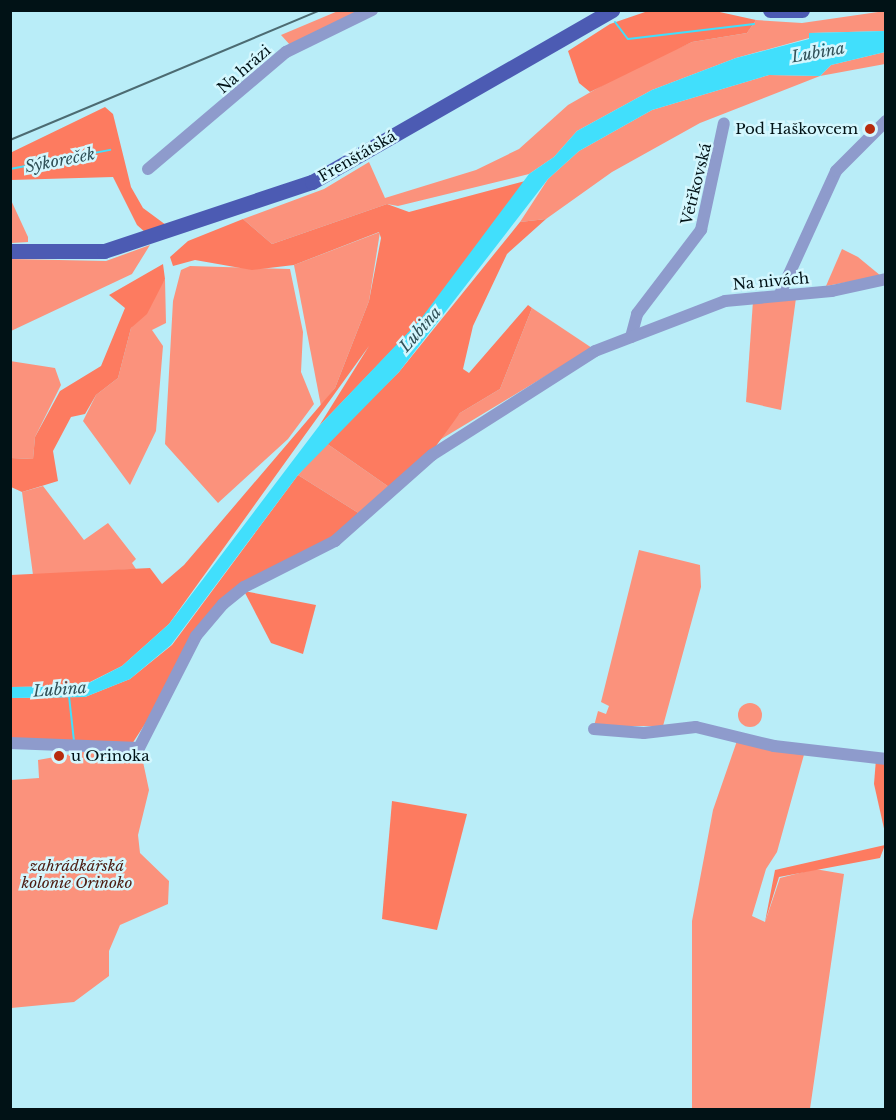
<!DOCTYPE html>
<html>
<head>
<meta charset="utf-8">
<style>
	body { margin:0 }
	#map { position:relative; width:896px; height:1120px; overflow:hidden; background:#b9edf8; font-family:"Libre Baskerville",serif }
	div>[style] { position:absolute }
	[style*='--x'] { left:calc(var(--x)*1px); top:calc(var(--y)*1px); width:calc(var(--w)*1px); rotate:calc(var(--a)*1deg) }
	.green>* { inset:0; background:#fb927c }
	.round { border-radius:50% }
	.forest>* { inset:0; background:#fd7b60 }
	.water>* { inset:0; background:#41dffc }
	.stream>* { height:2px; margin:-1px; padding:0 1px; transform-origin:1px; border-radius:1px; background:#41dffc }
	.minor>* { height:12px; margin:-6px; padding:0 6px; transform-origin:6px; border-radius:6px; background:#8e9bcc }
	.major>* { height:15px; margin:-7.5px; padding:0 7.5px; transform-origin:7.5px; border-radius:7.5px; background:#4c5bb3 }
	.rail>* { height:2px; margin:-1px; padding:0 1px; transform-origin:1px; border-radius:1px; background:#4c6b72 }
	.dots>* { width:16px; height:16px; translate:-50% -50%; box-sizing:border-box; border:3px solid #d4f7fe; border-radius:50% }
	span { translate:-50% -50%; white-space:nowrap; text-align:center; line-height:1.15; -webkit-text-stroke:5px #d4f7fe; paint-order:stroke }
	.street-label { font-size:15px; color:#011216 }
	.poi-label { font-size:15px; color:#011216 }
	.right { translate:-100% -50%; text-align:right }
	.left { translate:0 -50%; text-align:left }
	.park-label { font-size:15px; color:#4d1c12; font-style:italic }
	.water-label { font-size:16px; color:#315158; font-style:italic }
	.frame { position:absolute; inset:0; border:12px solid #011216; pointer-events:none }
</style>
</head>
<body>
<div id="map">
	<div class="green">
		<div style="clip-path:polygon(338px 11px,367px 11px,291px 46px,281px 35px)"></div>
		<div style="clip-path:polygon(885px 11px,885px 31px,810px 33px,809px 38px,736px 58px,652px 90px,577px 131px,554px 157px,529px 174px,398px 206px,387px 204px,272px 244px,243px 219px,324px 189px,369px 162px,385px 198px,476px 170px,519px 149px,568px 105px,631px 69px,692px 42px,747px 33px,756px 20px,802px 23px)"></div>
		<div style="clip-path:polygon(885px 52px,885px 64px,820px 76px,700px 123px,612px 172px,546px 219px,520px 222px,548px 179px,579px 151px,652px 110px,769px 75px,820px 76px,831px 65px)"></div>
		<div style="clip-path:polygon(10px 198px,28px 237px,28px 242px,11px 243px)"></div>
		<div style="clip-path:polygon(380px 232px,369px 301px,335px 388px,321px 406px,294px 265px)"></div>
		<div style="clip-path:polygon(150px 245px,132px 274px,11px 331px,11px 259px,106px 261px)"></div>
		<div style="clip-path:polygon(842px 249px,858px 257px,881px 276px,826px 286px)"></div>
		<div style="clip-path:polygon(190px 266px,290px 269px,303px 332px,301px 372px,314px 404px,288px 439px,218px 503px,165px 444px,173px 301px,181px 270px)"></div>
		<div style="clip-path:polygon(165px 279px,166px 323px,152px 330px,163px 346px,156px 431px,130px 485px,83px 421px,96px 395px,118px 378px,131px 328px)"></div>
		<div style="clip-path:polygon(796px 298px,781px 410px,746px 402px,753px 301px)"></div>
		<div style="clip-path:polygon(532px 308px,592px 348px,433px 444px,460px 413px,500px 389px)"></div>
		<div style="clip-path:polygon(10px 361px,55px 368px,61px 385px,35px 437px,33px 459px,11px 458px)"></div>
		<div style="clip-path:polygon(326px 443px,389px 487px,360px 514px,298px 475px)"></div>
		<div style="clip-path:polygon(43px 486px,84px 540px,108px 523px,136px 559px,132px 563px,136px 569px,33px 575px,22px 492px)"></div>
		<div style="clip-path:polygon(639px 550px,700px 565px,701px 587px,663px 726px,594px 726px,598px 711px,606px 714px,609px 706px,601px 702px)"></div>
		<div class="round" style="left:738px;top:703px;width:24px;height:24px"></div>
		<div style="clip-path:polygon(738px 738px,805px 751px,777px 852px,766px 869px,752px 916px,765px 922px,780px 878px,815px 869px,844px 874px,810px 1109px,692px 1110px,692px 921px,713px 810px)"></div>
		<div style="clip-path:polygon(83px 752px,142px 757px,149px 790px,138px 835px,140px 853px,169px 881px,168px 904px,120px 925px,109px 951px,109px 976px,74px 1002px,11px 1008px,11px 780px,39px 778px,38px 760px)"></div>
	</div>
	<div class="forest">
		<div style="clip-path:polygon(648px 11px,715px 11px,756px 20px,747px 33px,692px 42px,590px 92px,579px 83px,568px 51px,610px 24px)"></div>
		<div style="clip-path:polygon(105px 107px,113px 114px,131px 187px,143px 208px,166px 225px,146px 233px,137px 225px,113px 177px,11px 180px,10px 153px)"></div>
		<div style="clip-path:polygon(529px 180px,420px 321px,319px 426px,369px 346px,169px 624px,122px 666px,82px 686px,11px 687px,11px 575px,150px 568px,162px 584px,184px 565px,335px 388px,369px 301px,381px 238px,379px 232px,294px 265px,252px 270px,195px 260px,173px 266px,170px 257px,188px 241px,243px 219px,272px 244px,387px 204px,409px 212px)"></div>
		<div style="clip-path:polygon(546px 219px,507px 254px,473px 326px,463px 369px,469px 373px,528px 305px,532px 308px,500px 389px,460px 413px,436px 446px,389px 487px,326px 443px,399px 372px,520px 222px)"></div>
		<div style="clip-path:polygon(163px 264px,165px 279px,147px 314px,131px 328px,118px 378px,96px 395px,85px 414px,71px 417px,53px 451px,58px 481px,22px 492px,11px 487px,11px 458px,33px 459px,35px 437px,60px 391px,101px 366px,125px 308px,109px 295px)"></div>
		<div style="clip-path:polygon(298px 475px,360px 514px,333px 539px,227px 597px,132px 744px,11px 739px,10px 698px,85px 697px,130px 679px,172px 645px)"></div>
		<div style="clip-path:polygon(244px 591px,316px 605px,303px 654px,271px 643px)"></div>
		<div style="clip-path:polygon(876px 759px,885px 763px,885px 833px,874px 784px)"></div>
		<div style="clip-path:polygon(392px 801px,467px 814px,437px 930px,382px 919px)"></div>
		<div style="clip-path:polygon(885px 845px,880px 858px,779px 877px,765px 922px,775px 870px)"></div>
	</div>
	<div class="water">
		<div style="clip-path:polygon(885px 31px,885px 52px,831px 65px,820px 76px,769px 75px,652px 110px,579px 151px,548px 179px,399px 372px,298px 475px,171px 645px,130px 679px,85px 697px,11px 698px,11px 687px,83px 686px,122px 666px,169px 624px,319px 426px,420px 320px,529px 174px,554px 157px,577px 131px,652px 90px,736px 58px,809px 39px,809px 33px)"></div>
	</div>
	<div class="stream">
		<div style="--x:615;--y:22;--w:21;--a:53"></div>
		<div style="--x:628;--y:39;--w:127;--a:-6.8"></div>
		<div style="--x:10;--y:169;--w:102;--a:-10.8"></div>
		<div style="--x:69;--y:696;--w:45;--a:83.7"></div>
	</div>
	<div class="minor">
		<div style="--x:148;--y:169;--w:181;--a:-40.3"></div>
		<div style="--x:286;--y:52;--w:96;--a:-26"></div>
		<div style="--x:780;--y:294;--w:135;--a:-65.5"></div>
		<div style="--x:836;--y:171;--w:71;--a:-45"></div>
		<div style="--x:631;--y:337;--w:24;--a:-75"></div>
		<div style="--x:637;--y:314;--w:106;--a:-52.7"></div>
		<div style="--x:701;--y:230;--w:109;--a:-77.9"></div>
		<div style="--x:594;--y:729;--w:50;--a:4.6"></div>
		<div style="--x:644;--y:733;--w:52;--a:-6.6"></div>
		<div style="--x:696;--y:727;--w:80;--a:13.7"></div>
		<div style="--x:774;--y:746;--w:113;--a:6.6"></div>
		<div style="--x:10;--y:743;--w:129;--a:2.2"></div>
		<div style="--x:139;--y:748;--w:126;--a:-63"></div>
		<div style="--x:196;--y:636;--w:42;--a:-49.8"></div>
		<div style="--x:223;--y:604;--w:27;--a:-39"></div>
		<div style="--x:244;--y:587;--w:102;--a:-26.8"></div>
		<div style="--x:335;--y:541;--w:130;--a:-41.6"></div>
		<div style="--x:432;--y:455;--w:193;--a:-32.5"></div>
		<div style="--x:595;--y:351;--w:139;--a:-21"></div>
		<div style="--x:725;--y:301;--w:107;--a:-5.3"></div>
		<div style="--x:832;--y:291;--w:55;--a:-12.5"></div>
	</div>
	<div class="major">
		<div style="--x:770;--y:10;--w:32;--a:0"></div>
		<div style="--x:10;--y:251;--w:94;--a:0"></div>
		<div style="--x:104;--y:251;--w:219;--a:-18.4"></div>
		<div style="--x:312;--y:182;--w:346;--a:-29.8"></div>
	</div>
	<div class="rail">
		<div style="--x:10;--y:140;--w:337;--a:-22.7"></div>
	</div>
	<div class="dots">
		<div style="left:870px;top:129px;background:#b72b0d"></div>
		<div style="left:59px;top:756px;background:#b72b0d"></div>
	</div>
	<div class="street-label">
		<span style="left:244px;top:69px;rotate:-41deg">Na hrázi</span>
		<span style="left:357px;top:156px;rotate:-30deg">Frenštátská</span>
		<span style="left:696px;top:184px;rotate:-76deg">Větřkovská</span>
		<span style="left:771px;top:281px;rotate:-5deg">Na nivách</span>
	</div>
	<div class="poi-label">
		<span class="right" style="left:858px;top:129px">Pod Haškovcem</span>
		<span class="left" style="left:71px;top:756px">u Orinoka</span>
	</div>
	<div class="park-label">
		<span style="left:77px;top:874px">zahrádkářská<br>kolonie Orinoko</span>
	</div>
	<div class="water-label">
		<span style="left:818px;top:52px;rotate:-10deg">Lubina</span>
		<span style="left:60px;top:160px;rotate:-11deg">Sýkoreček</span>
		<span style="left:420px;top:329px;rotate:-49deg">Lubina</span>
		<span style="left:60px;top:689px;rotate:-4deg">Lubina</span>
	</div>
	<div class="frame"></div>
</div>
</body>
</html>
